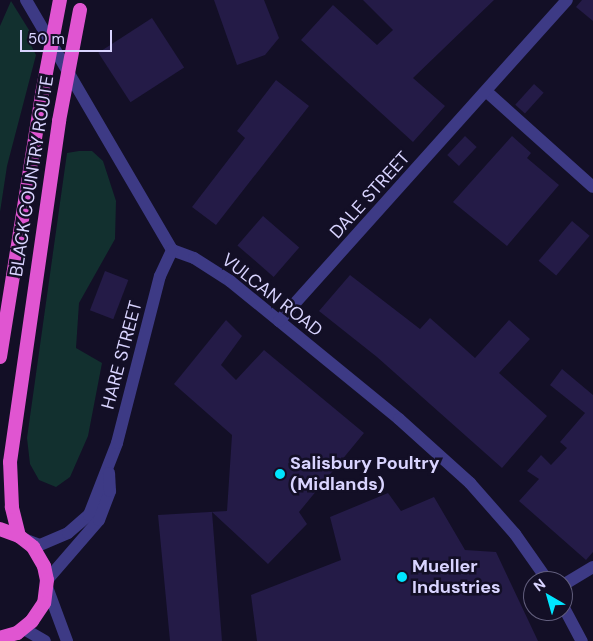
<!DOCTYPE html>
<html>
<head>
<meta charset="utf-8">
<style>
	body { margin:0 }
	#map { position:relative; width:593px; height:641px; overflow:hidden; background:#130f26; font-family:"DM Sans",sans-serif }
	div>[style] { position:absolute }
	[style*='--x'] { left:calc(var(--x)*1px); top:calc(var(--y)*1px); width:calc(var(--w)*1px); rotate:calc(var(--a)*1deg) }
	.green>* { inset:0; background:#12302f }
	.building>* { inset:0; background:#241b47; transform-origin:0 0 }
	.minor>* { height:12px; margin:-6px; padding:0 6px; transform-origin:6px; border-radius:6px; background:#3d3a85 }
	.trunk>* { height:14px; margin:-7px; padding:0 7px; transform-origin:7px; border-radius:7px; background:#e055d1 }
	.trunk-bridge>* { height:14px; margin:-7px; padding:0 7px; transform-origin:7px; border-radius:7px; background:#e055d1 }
	.dots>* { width:14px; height:14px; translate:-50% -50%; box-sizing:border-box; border:2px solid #130f26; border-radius:50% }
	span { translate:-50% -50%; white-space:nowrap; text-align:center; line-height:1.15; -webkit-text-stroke:5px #130f26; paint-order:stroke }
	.street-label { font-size:18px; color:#d9d4ff }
	.poi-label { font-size:18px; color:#d9d4ff; font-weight:700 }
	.left { translate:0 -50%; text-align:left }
	.north { position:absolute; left:523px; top:571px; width:50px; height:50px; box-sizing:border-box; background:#130f26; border:1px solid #625e7d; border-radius:50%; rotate:322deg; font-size:14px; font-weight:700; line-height:20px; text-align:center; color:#d9d4ff }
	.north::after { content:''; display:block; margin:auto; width:18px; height:22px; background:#00e5ff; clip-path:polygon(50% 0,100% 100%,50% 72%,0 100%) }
	.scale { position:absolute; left:20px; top:30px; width:92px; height:22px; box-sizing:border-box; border:2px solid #d9d4ff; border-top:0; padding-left:6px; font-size:15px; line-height:18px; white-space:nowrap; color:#d9d4ff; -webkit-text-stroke:4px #130f26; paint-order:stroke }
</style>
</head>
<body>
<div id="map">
	<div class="green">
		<div style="clip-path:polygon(11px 1px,29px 30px,30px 43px,36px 55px,7px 166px,0 212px,0 26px)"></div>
		<div style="clip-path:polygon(79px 151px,92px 151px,103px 161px,116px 201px,115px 239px,79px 303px,76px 348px,102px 363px,88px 436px,70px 477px,56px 487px,39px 480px,30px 464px,27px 438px,67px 153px)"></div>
	</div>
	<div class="building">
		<div style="clip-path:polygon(214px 0,264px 0,279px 38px,265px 55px,237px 65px)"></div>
		<div style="clip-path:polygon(363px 0,494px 0,413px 78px,445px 106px,413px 142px,301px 40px,333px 5px,377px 45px,393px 30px)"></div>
		<div style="clip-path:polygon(582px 0,593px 0,593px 21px,576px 7px)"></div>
		<div style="left:152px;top:18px;width:59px;height:64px;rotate:57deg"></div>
		<div style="clip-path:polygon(276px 80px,309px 106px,216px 225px,192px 207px,245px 138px,237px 131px)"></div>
		<div style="left:534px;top:84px;width:13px;height:28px;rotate:42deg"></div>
		<div style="left:465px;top:136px;width:16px;height:26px;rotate:43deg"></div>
		<div style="clip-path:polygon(512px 136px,531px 153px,527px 158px,559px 185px,507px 246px,453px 202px)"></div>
		<div style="left:263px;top:216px;width:48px;height:39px;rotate:41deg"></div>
		<div style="left:572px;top:221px;width:23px;height:52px;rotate:40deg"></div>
		<div style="left:105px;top:271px;width:25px;height:42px;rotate:21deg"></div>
		<div style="clip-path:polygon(350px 275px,420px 329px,430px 318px,475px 358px,509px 320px,530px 339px,499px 373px,547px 416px,502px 468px,377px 357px,319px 311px)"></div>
		<div style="clip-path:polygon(226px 320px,242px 336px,221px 365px,236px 380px,264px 350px,364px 433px,299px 512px,307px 524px,268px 564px,212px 512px,222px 641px,170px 641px,158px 515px,227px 511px,232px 435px,174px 384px)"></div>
		<div style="clip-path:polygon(562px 369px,593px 395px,593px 552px,586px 560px,519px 501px,539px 479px,527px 471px,541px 455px,551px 465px,567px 448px,560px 442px,585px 413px,550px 385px)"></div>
		<div style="clip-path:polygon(388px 493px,401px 511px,434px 497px,465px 550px,496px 552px,538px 641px,257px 641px,251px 595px,341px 560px,330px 517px)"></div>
	</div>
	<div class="minor">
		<div style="--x:26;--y:0;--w:290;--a:59.7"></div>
		<div style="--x:172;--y:250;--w:23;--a:20"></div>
		<div style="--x:194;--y:258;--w:43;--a:32.6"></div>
		<div style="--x:230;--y:281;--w:218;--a:39.2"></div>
		<div style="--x:399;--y:419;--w:96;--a:42"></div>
		<div style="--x:470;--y:483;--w:68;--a:48.6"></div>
		<div style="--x:515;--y:534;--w:57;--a:54.9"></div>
		<div style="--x:487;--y:92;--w:142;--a:41.9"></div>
		<div style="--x:279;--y:321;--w:431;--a:-48.1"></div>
		<div style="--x:24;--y:539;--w:17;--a:21"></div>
		<div style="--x:40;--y:545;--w:30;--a:-23"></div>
		<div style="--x:68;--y:533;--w:28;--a:-41"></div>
		<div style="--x:89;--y:515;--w:77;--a:-68.7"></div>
		<div style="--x:117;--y:443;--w:172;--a:-75.6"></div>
		<div style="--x:160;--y:276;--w:29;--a:-65"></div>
		<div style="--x:47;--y:580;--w:79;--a:-49.1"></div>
		<div style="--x:99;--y:520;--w:31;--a:-69"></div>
		<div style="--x:110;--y:491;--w:18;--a:-93"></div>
		<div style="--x:563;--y:585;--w:35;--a:-31"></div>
		<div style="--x:47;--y:587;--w:58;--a:69.7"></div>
		<div style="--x:563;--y:606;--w:40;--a:62"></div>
		<div style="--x:24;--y:629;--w:24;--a:30"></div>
	</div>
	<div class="trunk">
		<div style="--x:0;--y:357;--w:266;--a:-80.9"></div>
		<div style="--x:0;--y:529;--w:20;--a:20"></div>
		<div style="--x:19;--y:536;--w:18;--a:38"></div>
		<div style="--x:33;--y:547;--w:22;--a:60"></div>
		<div style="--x:44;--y:566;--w:14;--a:78"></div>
		<div style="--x:47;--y:580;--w:23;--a:97"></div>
		<div style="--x:44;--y:603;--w:22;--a:124"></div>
		<div style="--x:32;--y:621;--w:19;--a:141"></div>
		<div style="--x:17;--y:633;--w:18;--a:164"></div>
		<div style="--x:19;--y:536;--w:30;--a:-104"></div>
		<div style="--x:12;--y:507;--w:45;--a:-92.5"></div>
		<div style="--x:10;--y:462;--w:345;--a:-81.8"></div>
	</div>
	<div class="trunk-bridge">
		<div style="--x:42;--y:94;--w:96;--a:-79.2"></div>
		<div style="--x:59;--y:121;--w:113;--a:-79.3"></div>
	</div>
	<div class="dots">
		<div style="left:280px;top:474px;background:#00e5ff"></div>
		<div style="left:402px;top:577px;background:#00e5ff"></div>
	</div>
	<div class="street-label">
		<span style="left:32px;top:176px;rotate:-81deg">BLACK COUNTRY ROUTE</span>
		<span style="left:370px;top:195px;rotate:-48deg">DALE STREET</span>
		<span style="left:272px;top:295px;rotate:38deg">VULCAN ROAD</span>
		<span style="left:122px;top:355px;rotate:-75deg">HARE STREET</span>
	</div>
	<div class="poi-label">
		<span class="left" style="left:290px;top:474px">Salisbury Poultry<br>(Midlands)</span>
		<span class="left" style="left:412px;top:577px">Mueller<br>Industries</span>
	</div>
	<div class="north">N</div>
	<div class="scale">50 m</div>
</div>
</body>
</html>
